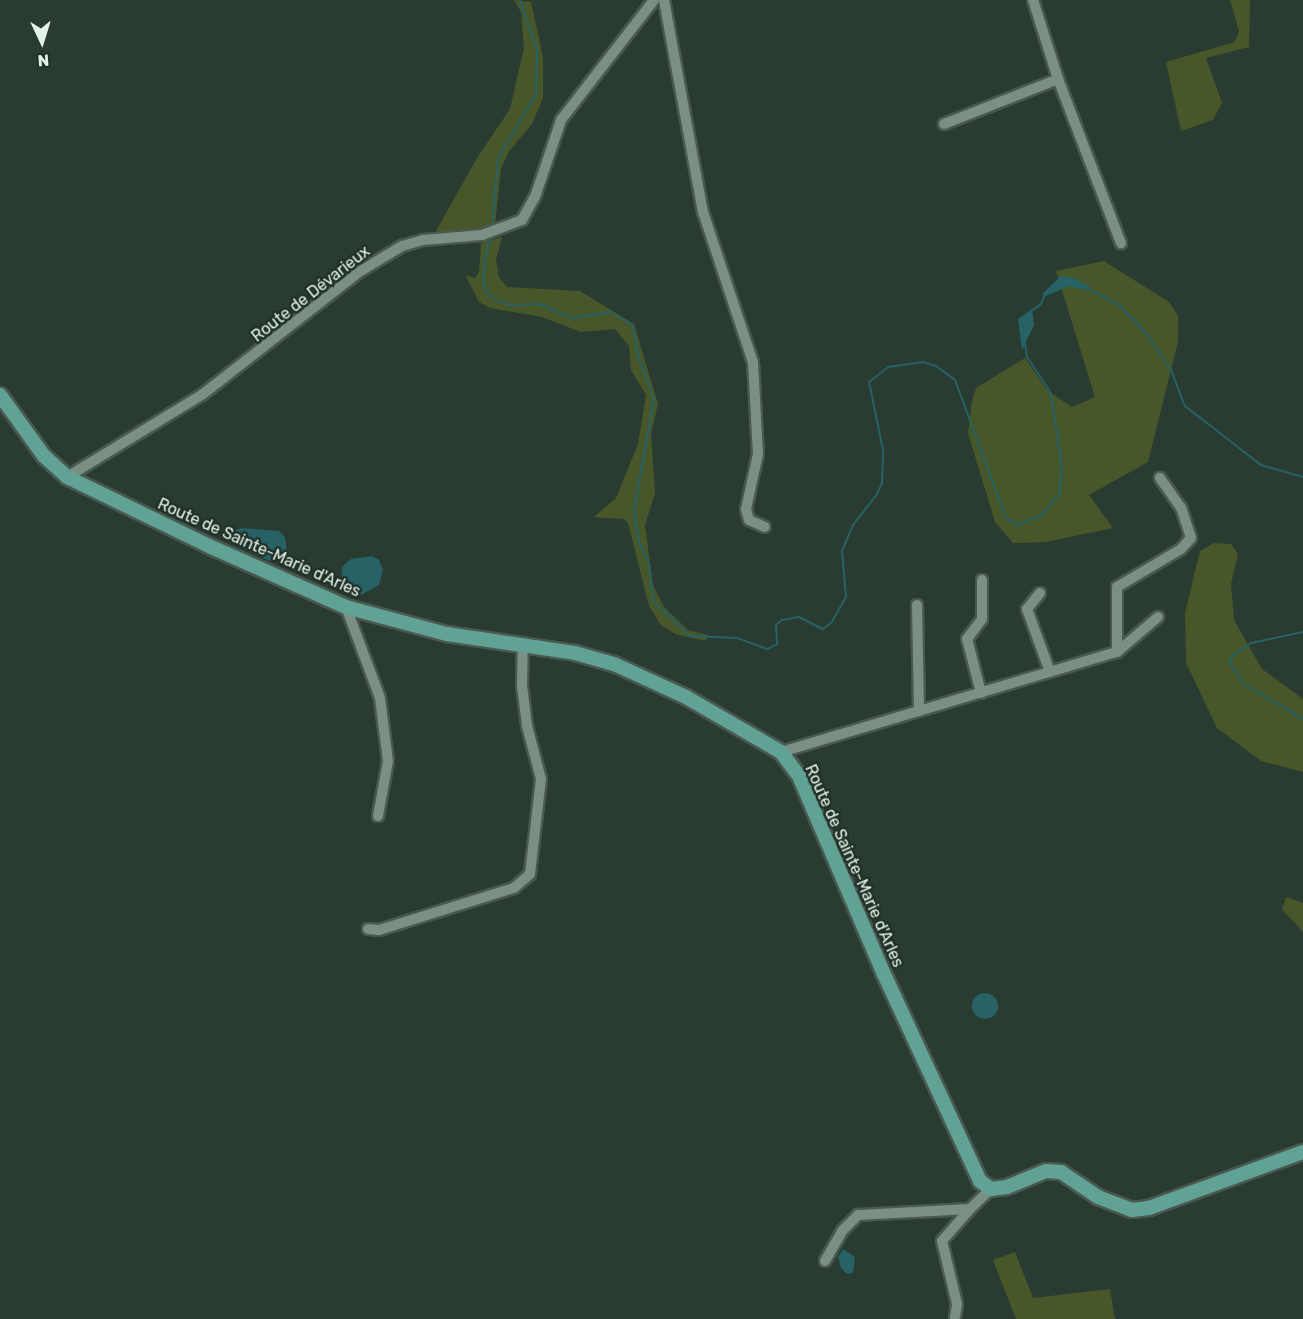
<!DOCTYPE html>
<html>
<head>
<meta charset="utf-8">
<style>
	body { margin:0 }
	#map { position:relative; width:1303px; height:1319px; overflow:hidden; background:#2a3b32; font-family:Rubik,sans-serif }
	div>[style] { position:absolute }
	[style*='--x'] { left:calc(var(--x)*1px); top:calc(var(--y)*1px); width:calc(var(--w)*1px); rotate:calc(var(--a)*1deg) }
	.green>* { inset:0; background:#485729 }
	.water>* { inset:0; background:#266266 }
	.round { border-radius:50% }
	.stream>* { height:2px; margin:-1px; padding:0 1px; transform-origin:1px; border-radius:1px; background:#266266 }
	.roads { filter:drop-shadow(2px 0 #495850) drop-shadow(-2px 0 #495850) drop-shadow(0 2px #495850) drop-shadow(0 -2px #495850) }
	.minor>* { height:10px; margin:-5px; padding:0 5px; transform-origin:5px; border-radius:5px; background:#7b8f84 }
	.major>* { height:14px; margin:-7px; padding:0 7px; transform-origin:7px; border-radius:7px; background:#60a395 }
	span { translate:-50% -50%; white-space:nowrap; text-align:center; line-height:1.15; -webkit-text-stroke:5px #203128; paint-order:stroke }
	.street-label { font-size:16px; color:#e5f0ea }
	.north { position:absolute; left:12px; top:12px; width:60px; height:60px; -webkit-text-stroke:4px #203128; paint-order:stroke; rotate:176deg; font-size:16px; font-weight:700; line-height:24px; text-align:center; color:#e5f0ea }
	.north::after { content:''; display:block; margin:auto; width:21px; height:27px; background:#e5f0ea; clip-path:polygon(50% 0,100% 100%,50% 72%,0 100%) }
</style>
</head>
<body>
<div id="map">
	<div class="green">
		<div style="clip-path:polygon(514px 0,531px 2px,543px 57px,543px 98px,532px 124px,510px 150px,501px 168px,495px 226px,461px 232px,436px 231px,477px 158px,510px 109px,524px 48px,521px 12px)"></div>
		<div style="clip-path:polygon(1230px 0,1250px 0,1249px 47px,1206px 58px,1222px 103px,1213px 120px,1181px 131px,1166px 62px,1235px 42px,1239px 31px)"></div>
		<div style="clip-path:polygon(502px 237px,496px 260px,499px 277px,507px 287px,580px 291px,634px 324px,658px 404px,651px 434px,655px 493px,645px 525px,653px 585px,664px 607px,688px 630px,708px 635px,705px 641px,675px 634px,660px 624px,649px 606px,628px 523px,624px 519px,594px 517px,616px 498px,638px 444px,646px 395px,631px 370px,629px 346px,615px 329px,581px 332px,542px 317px,490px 308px,479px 302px,465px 275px,475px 278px,479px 272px,481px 243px)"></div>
		<div style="clip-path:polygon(1104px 261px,1169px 302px,1178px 316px,1178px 342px,1148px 462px,1089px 495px,1113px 528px,1046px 542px,1013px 543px,995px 522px,968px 433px,972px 401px,976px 388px,1025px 358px,1048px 391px,1072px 407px,1095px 397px,1056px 271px)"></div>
		<div style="clip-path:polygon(1214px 543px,1231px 544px,1238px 554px,1231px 584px,1234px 620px,1262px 669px,1303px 699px,1303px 772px,1261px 761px,1217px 728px,1186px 663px,1185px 613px,1200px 551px)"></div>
		<div style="clip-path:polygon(1286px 897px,1303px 903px,1303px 932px,1282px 909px)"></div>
		<div style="clip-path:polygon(1015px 1252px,1033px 1298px,1110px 1289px,1115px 1319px,1016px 1319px,993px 1260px)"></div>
	</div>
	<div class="water">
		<div style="clip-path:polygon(1061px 276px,1074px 278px,1090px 287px,1084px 290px,1069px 286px,1046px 296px,1042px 294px)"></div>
		<div style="clip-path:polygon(1032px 309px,1034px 325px,1022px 350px,1018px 319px)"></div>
		<div style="clip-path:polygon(242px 528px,279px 531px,285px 537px,287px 553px,272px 562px,229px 542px,232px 531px)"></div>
		<div style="clip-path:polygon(372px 556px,379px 560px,383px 570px,379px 585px,361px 595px,349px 595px,341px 585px,342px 567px,351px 559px)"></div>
		<div class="round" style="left:972px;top:993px;width:26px;height:26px"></div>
		<div style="clip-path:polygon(843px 1249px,855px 1257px,853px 1273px,847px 1274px,841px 1268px,838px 1257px)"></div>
	</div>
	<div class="stream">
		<div style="--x:492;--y:229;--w:70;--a:-85.1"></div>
		<div style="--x:498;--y:159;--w:75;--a:-59.7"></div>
		<div style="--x:536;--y:94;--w:44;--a:-88.7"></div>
		<div style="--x:537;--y:50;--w:53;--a:-108.8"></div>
		<div style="--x:493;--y:235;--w:13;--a:117"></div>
		<div style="--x:487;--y:247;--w:34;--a:97"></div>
		<div style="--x:483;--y:281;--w:14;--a:69"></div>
		<div style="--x:488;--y:294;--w:10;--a:37"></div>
		<div style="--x:496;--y:300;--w:15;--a:20"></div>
		<div style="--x:510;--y:305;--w:30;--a:-2"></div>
		<div style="--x:540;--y:304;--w:35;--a:24"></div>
		<div style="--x:572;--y:318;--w:39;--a:-9"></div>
		<div style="--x:611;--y:312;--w:25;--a:32"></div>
		<div style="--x:632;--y:325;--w:35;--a:78"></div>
		<div style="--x:639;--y:359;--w:43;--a:69.4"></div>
		<div style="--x:654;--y:399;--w:113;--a:100.2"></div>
		<div style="--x:634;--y:510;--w:32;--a:81"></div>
		<div style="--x:639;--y:542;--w:24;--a:66"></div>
		<div style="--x:649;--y:564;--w:38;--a:83"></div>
		<div style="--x:654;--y:602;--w:50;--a:43.4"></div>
		<div style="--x:690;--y:636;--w:47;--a:2.4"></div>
		<div style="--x:737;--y:638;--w:33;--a:20"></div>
		<div style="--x:768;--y:649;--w:10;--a:-29"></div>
		<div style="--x:777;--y:644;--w:19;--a:-93"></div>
		<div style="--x:776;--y:625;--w:8;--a:-40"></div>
		<div style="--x:782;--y:620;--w:17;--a:-10"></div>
		<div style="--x:799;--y:617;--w:27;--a:27"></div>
		<div style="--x:823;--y:629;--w:11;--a:-38"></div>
		<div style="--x:832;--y:622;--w:29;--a:-61"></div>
		<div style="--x:846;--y:597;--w:46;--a:-95"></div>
		<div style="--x:842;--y:551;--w:28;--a:-67"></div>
		<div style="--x:853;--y:525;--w:39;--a:-52"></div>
		<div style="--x:877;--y:494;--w:12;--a:-66"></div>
		<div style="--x:882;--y:483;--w:33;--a:-88"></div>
		<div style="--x:883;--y:450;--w:69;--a:-101.6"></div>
		<div style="--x:869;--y:382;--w:24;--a:-38"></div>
		<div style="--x:888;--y:367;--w:35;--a:-8"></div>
		<div style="--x:923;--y:362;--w:14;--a:17"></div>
		<div style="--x:936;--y:366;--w:24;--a:36"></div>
		<div style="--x:955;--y:380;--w:147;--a:69.7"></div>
		<div style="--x:1006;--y:518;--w:13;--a:32"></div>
		<div style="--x:1017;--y:525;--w:25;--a:-21"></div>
		<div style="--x:1040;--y:516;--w:28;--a:-48"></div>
		<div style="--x:1059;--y:495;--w:28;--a:-84"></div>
		<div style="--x:1062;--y:467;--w:75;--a:-98.5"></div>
		<div style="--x:1051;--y:393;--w:43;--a:-123.7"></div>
		<div style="--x:1027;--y:357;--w:14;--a:-98"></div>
		<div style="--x:1087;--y:288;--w:36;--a:28"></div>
		<div style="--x:1119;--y:305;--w:39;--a:46"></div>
		<div style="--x:1146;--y:333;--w:45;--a:56"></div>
		<div style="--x:1171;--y:370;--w:39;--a:69"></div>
		<div style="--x:1185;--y:406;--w:96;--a:37.8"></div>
		<div style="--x:1261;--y:465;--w:44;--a:15.9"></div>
		<div style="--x:1031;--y:311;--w:12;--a:-35"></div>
		<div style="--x:1041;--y:304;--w:11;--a:-68"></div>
		<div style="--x:1303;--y:632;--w:53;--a:168.1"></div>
		<div style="--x:1251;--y:643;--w:22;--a:146"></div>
		<div style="--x:1233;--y:655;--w:8;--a:113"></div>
		<div style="--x:1230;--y:662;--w:26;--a:58"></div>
		<div style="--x:1244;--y:684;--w:69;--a:30.7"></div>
	</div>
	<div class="roads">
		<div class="minor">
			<div style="--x:664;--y:0;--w:216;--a:79.6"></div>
			<div style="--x:703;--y:212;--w:158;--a:71.6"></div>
			<div style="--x:753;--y:362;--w:92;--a:86.9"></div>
			<div style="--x:758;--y:454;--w:56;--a:102.3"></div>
			<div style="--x:746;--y:509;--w:11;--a:75"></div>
			<div style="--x:749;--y:520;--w:17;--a:24"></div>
			<div style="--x:1033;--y:0;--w:83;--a:72.4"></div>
			<div style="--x:1058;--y:79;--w:176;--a:69"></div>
			<div style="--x:944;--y:124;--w:123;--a:-21.5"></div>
			<div style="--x:67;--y:477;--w:159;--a:-31.4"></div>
			<div style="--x:203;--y:394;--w:198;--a:-38"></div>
			<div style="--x:359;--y:272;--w:50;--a:-31.2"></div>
			<div style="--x:402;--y:246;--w:22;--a:-16"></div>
			<div style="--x:423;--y:240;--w:59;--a:-4.8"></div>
			<div style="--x:482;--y:235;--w:43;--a:-20.6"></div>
			<div style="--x:522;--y:220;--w:26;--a:-61"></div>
			<div style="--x:535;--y:197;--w:81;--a:-71.3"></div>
			<div style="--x:561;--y:120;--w:152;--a:-52.2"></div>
			<div style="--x:1040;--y:593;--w:21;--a:129"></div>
			<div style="--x:1027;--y:609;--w:67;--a:69.9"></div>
			<div style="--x:917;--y:605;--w:106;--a:88.9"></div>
			<div style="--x:346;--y:607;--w:97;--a:69.5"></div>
			<div style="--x:380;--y:698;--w:64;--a:82.8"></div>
			<div style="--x:388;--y:761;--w:56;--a:100.3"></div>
			<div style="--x:1117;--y:652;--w:65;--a:-90"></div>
			<div style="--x:1117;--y:587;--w:74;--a:-30.7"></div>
			<div style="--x:1181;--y:549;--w:15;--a:-48"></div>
			<div style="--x:1191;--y:538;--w:32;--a:-108"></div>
			<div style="--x:1181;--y:508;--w:37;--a:-125"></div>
			<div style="--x:981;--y:693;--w:56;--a:-104.5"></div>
			<div style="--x:967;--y:639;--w:25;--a:-53"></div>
			<div style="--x:982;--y:619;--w:39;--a:-90"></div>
			<div style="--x:781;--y:752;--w:351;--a:-16.6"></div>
			<div style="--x:1117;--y:652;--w:54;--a:-40.5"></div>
			<div style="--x:368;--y:929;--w:11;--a:5"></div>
			<div style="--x:379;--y:930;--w:141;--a:-17.3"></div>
			<div style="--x:514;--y:888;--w:21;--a:-41"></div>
			<div style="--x:530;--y:874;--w:96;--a:-83.4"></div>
			<div style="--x:541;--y:779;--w:55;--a:-104.8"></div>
			<div style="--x:527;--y:726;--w:39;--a:-97"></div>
			<div style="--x:522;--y:687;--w:39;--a:-89"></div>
			<div style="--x:825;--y:1261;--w:34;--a:-60"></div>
			<div style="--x:842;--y:1231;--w:23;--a:-45"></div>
			<div style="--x:858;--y:1215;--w:112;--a:-3.1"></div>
			<div style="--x:970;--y:1209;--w:29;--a:-44"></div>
			<div style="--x:955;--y:1317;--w:13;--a:-81"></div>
			<div style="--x:957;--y:1304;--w:65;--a:-103.4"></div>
			<div style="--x:942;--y:1241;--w:43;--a:-48.8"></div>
		</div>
		<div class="major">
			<div style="--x:0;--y:395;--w:75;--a:54.2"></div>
			<div style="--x:44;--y:456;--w:31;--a:42"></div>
			<div style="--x:67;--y:477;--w:158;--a:25.9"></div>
			<div style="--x:209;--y:546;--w:150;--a:24"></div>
			<div style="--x:346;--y:607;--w:105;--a:15"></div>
			<div style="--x:447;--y:634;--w:129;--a:8.4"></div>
			<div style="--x:575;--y:653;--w:41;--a:15.8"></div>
			<div style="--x:614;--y:664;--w:79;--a:24.6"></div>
			<div style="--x:686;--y:697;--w:110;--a:30.1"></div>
			<div style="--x:781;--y:752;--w:30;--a:53"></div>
			<div style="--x:799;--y:776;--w:213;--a:66.8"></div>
			<div style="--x:883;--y:972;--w:230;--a:65.1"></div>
			<div style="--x:980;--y:1181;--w:14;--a:36"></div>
			<div style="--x:991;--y:1189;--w:16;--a:-7"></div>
			<div style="--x:1007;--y:1187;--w:42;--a:-22.3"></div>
			<div style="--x:1046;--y:1171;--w:15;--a:4"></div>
			<div style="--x:1061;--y:1172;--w:45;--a:34"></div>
			<div style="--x:1098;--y:1197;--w:36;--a:21"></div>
			<div style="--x:1132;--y:1210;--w:17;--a:-7"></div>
			<div style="--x:1149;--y:1208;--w:164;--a:-20"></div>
		</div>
	</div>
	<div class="street-label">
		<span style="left:311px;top:294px;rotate:-38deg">Route de Dévarieux</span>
		<span style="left:259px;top:548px;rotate:24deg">Route de Sainte-Marie d'Arles</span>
		<span style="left:854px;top:866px;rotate:66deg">Route de Sainte-Marie d'Arles</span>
	</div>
	<div class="north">N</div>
</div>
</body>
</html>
